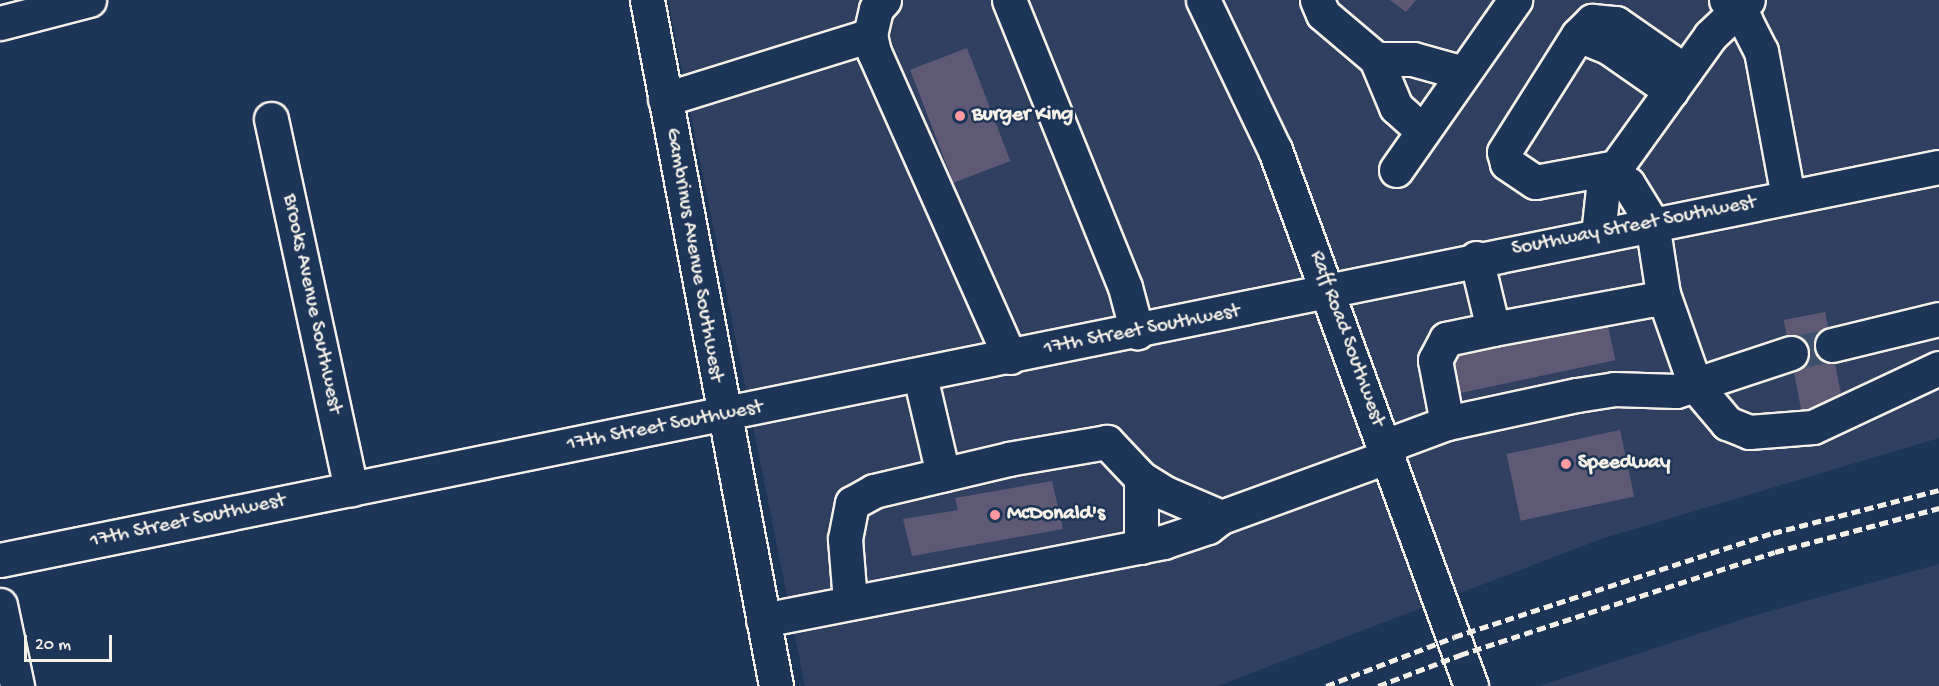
<!DOCTYPE html>
<html>
<head>
<meta charset="utf-8">
<style>
	body { margin:0 }
	#map { position:relative; width:1939px; height:686px; overflow:hidden; background:#1d3557; font-family:"Gochi Hand",sans-serif }
	div>[style] { position:absolute }
	[style*='--x'] { left:calc(var(--x)*1px); top:calc(var(--y)*1px); width:calc(var(--w)*1px); rotate:calc(var(--a)*1deg) }
	.built>* { inset:0; background:#304060 }
	.building>* { inset:0; background:#5e5a76; transform-origin:0 0 }
	.minor-tunnel>* { height:33px; margin-top:-16.5px; transform-origin:0; background:repeating-linear-gradient(90deg,#3d516d 0 33px,transparent 0 49px) }
	.roads { filter:drop-shadow(2px 0 #f4f1e8) drop-shadow(-2px 0 #f4f1e8) drop-shadow(0 2px #f4f1e8) drop-shadow(0 -2px #f4f1e8) }
	.minor>* { height:33px; margin:-16.5px; padding:0 16.5px; transform-origin:16.5px; border-radius:16.5px; background:#1d3557 }
	.major>* { height:33px; margin:-16.5px; padding:0 16.5px; transform-origin:16.5px; border-radius:16.5px; background:#1d3557 }
	.highway>* { height:33px; margin:-16.5px; padding:0 16.5px; transform-origin:16.5px; border-radius:16.5px; background:#1d3557 }
	.rail>* { height:4.5px; margin-top:-2.25px; transform-origin:0; background:repeating-linear-gradient(90deg,#f4f1e8 0 9px,transparent 0 13.5px) }
	.dots>* { width:16px; height:16px; translate:-50% -50%; box-sizing:border-box; border:3px solid #1d3557; border-radius:50% }
	span { translate:-50% -50%; white-space:nowrap; text-align:center; line-height:1.15; -webkit-text-stroke:5px #1d3557; paint-order:stroke }
	.poi-label { font-size:21px; color:#f4f1e8; font-weight:700 }
	.left { translate:0 -50%; text-align:left }
	.street-label { font-size:21px; color:#f4f1e8 }
	.scale { position:absolute; left:24px; top:635px; width:88px; height:27px; box-sizing:border-box; border:3px solid #f4f1e8; border-top:0; padding-left:8px; font-size:18px; line-height:21px; white-space:nowrap; color:#f4f1e8; -webkit-text-stroke:4px #1d3557; paint-order:stroke }
</style>
</head>
<body>
<div id="map">
	<div class="built">
		<div style="clip-path:polygon(668px 0,1939px 0,1939px 438px,1601px 539px,1218px 686px,805px 686px)"></div>
		<div style="clip-path:polygon(1939px 564px,1939px 686px,1539px 686px,1756px 615px)"></div>
	</div>
	<div class="building">
		<div style="clip-path:polygon(1390px 0,1416px 0,1406px 12px)"></div>
		<div style="left:967px;top:48px;width:121px;height:61px;rotate:69deg"></div>
		<div style="left:1825px;top:312px;width:92px;height:42px;rotate:79deg"></div>
		<div style="left:1607px;top:321px;width:40px;height:163px;rotate:78deg"></div>
		<div style="left:1620px;top:430px;width:68px;height:116px;rotate:78deg"></div>
		<div style="clip-path:polygon(1052px 481px,1063px 529px,912px 556px,903px 519px,958px 510px,955px 498px)"></div>
	</div>
	<div class="minor-tunnel">
		<div style="--x:1791;--y:353;--w:42;--a:-11"></div>
	</div>
	<div class="roads">
		<div class="minor">
			<div style="--x:647;--y:0;--w:698;--a:79.35"></div>
			<div style="--x:884;--y:0;--w:12;--a:132"></div>
			<div style="--x:876;--y:9;--w:27;--a:103"></div>
			<div style="--x:870;--y:35;--w:17;--a:77"></div>
			<div style="--x:874;--y:52;--w:334;--a:66"></div>
			<div style="--x:1009;--y:0;--w:310;--a:68"></div>
			<div style="--x:1125;--y:287;--w:47;--a:75.1"></div>
			<div style="--x:1317;--y:0;--w:15;--a:67"></div>
			<div style="--x:1323;--y:14;--w:70;--a:40.3"></div>
			<div style="--x:1376;--y:59;--w:37;--a:0"></div>
			<div style="--x:1413;--y:59;--w:52;--a:15.6"></div>
			<div style="--x:1726;--y:0;--w:28;--a:46"></div>
			<div style="--x:1745;--y:20;--w:35;--a:63"></div>
			<div style="--x:1761;--y:51;--w:147;--a:79.5"></div>
			<div style="--x:1578;--y:35;--w:32;--a:22"></div>
			<div style="--x:1608;--y:47;--w:77;--a:34.9"></div>
			<div style="--x:1376;--y:59;--w:52;--a:67.4"></div>
			<div style="--x:1396;--y:107;--w:36;--a:42"></div>
			<div style="--x:665;--y:99;--w:215;--a:-17.3"></div>
			<div style="--x:271;--y:119;--w:379;--a:77.8"></div>
			<div style="--x:1616;--y:167;--w:82;--a:169.5"></div>
			<div style="--x:1535;--y:182;--w:34;--a:-146"></div>
			<div style="--x:1507;--y:163;--w:11;--a:-105"></div>
			<div style="--x:1504;--y:152;--w:138;--a:-57.7"></div>
			<div style="--x:1578;--y:35;--w:20;--a:-45"></div>
			<div style="--x:1592;--y:21;--w:24;--a:5"></div>
			<div style="--x:1616;--y:23;--w:84;--a:34.8"></div>
			<div style="--x:1396;--y:170;--w:208;--a:-55"></div>
			<div style="--x:1617;--y:178;--w:11;--a:-95"></div>
			<div style="--x:1616;--y:167;--w:161;--a:-54.3"></div>
			<div style="--x:1710;--y:36;--w:52;--a:-43.5"></div>
			<div style="--x:1476;--y:258;--w:73;--a:76.5"></div>
			<div style="--x:1493;--y:329;--w:160;--a:-10.5"></div>
			<div style="--x:1650;--y:300;--w:14;--a:-25"></div>
			<div style="--x:1663;--y:294;--w:72;--a:-98.8"></div>
			<div style="--x:1652;--y:223;--w:46;--a:-121.6"></div>
			<div style="--x:1628;--y:184;--w:13;--a:-151"></div>
			<div style="--x:1617;--y:178;--w:18;--a:142"></div>
			<div style="--x:1603;--y:189;--w:45;--a:96.3"></div>
			<div style="--x:1663;--y:294;--w:96;--a:70.6"></div>
			<div style="--x:1695;--y:385;--w:50;--a:49.9"></div>
			<div style="--x:1727;--y:423;--w:24;--a:22"></div>
			<div style="--x:1749;--y:432;--w:64;--a:-4.5"></div>
			<div style="--x:1813;--y:427;--w:139;--a:-25.1"></div>
			<div style="--x:1832;--y:345;--w:110;--a:-13.7"></div>
			<div style="--x:920;--y:376;--w:101;--a:76.8"></div>
			<div style="--x:1447;--y:423;--w:64;--a:-100.8"></div>
			<div style="--x:1435;--y:360;--w:24;--a:-62"></div>
			<div style="--x:1446;--y:339;--w:48;--a:-12"></div>
			<div style="--x:1385;--y:446;--w:66;--a:-20.4"></div>
			<div style="--x:1447;--y:423;--w:133;--a:-12.2"></div>
			<div style="--x:1577;--y:395;--w:37;--a:-9"></div>
			<div style="--x:1614;--y:389;--w:62;--a:1.8"></div>
			<div style="--x:1676;--y:391;--w:121;--a:-18.3"></div>
			<div style="--x:1221;--y:517;--w:179;--a:-20"></div>
			<div style="--x:1141;--y:547;--w:69;--a:-90"></div>
			<div style="--x:0;--y:560;--w:1978;--a:-11.46"></div>
			<div style="--x:0;--y:605;--w:83;--a:78.1"></div>
			<div style="--x:763;--y:620;--w:408;--a:-11"></div>
			<div style="--x:1163;--y:542;--w:47;--a:-18.4"></div>
			<div style="--x:1208;--y:527;--w:16;--a:-38"></div>
			<div style="--x:1221;--y:517;--w:61;--a:-156.8"></div>
			<div style="--x:1165;--y:493;--w:28;--a:-148"></div>
			<div style="--x:1141;--y:478;--w:50;--a:-133.4"></div>
			<div style="--x:1107;--y:442;--w:99;--a:170.2"></div>
			<div style="--x:1009;--y:459;--w:139;--a:166.7"></div>
			<div style="--x:874;--y:491;--w:25;--a:151"></div>
			<div style="--x:852;--y:503;--w:37;--a:101"></div>
			<div style="--x:845;--y:539;--w:62;--a:85.4"></div>
		</div>
		<div class="major">
			<div style="--x:1203;--y:0;--w:166;--a:64.4"></div>
			<div style="--x:1275;--y:150;--w:571;--a:69.91"></div>
		</div>
		<div class="highway">
			<div style="--x:0;--y:23;--w:92;--a:-14.5"></div>
		</div>
	</div>
	<div class="rail">
		<div style="--x:1326;--y:686;--w:137;--a:-20.9"></div>
		<div style="--x:1454;--y:637;--w:336;--a:-18.1"></div>
		<div style="--x:1773;--y:533;--w:171;--a:-14.5"></div>
		<div style="--x:1378;--y:686;--w:88;--a:-20.7"></div>
		<div style="--x:1460;--y:655;--w:331;--a:-18.1"></div>
		<div style="--x:1775;--y:552;--w:170;--a:-15"></div>
	</div>
	<div class="dots">
		<div style="left:960px;top:116px;background:#ff9aa2"></div>
		<div style="left:1566px;top:464px;background:#ff9aa2"></div>
		<div style="left:995px;top:515px;background:#ff9aa2"></div>
	</div>
	<div class="poi-label">
		<span class="left" style="left:972px;top:116px">Burger King</span>
		<span class="left" style="left:1578px;top:464px">Speedway</span>
		<span class="left" style="left:1007px;top:515px">McDonald's</span>
	</div>
	<div class="street-label">
		<span style="left:1634px;top:227px;rotate:-11deg">Southway Street Southwest</span>
		<span style="left:693px;top:255px;rotate:80deg">Gambrinus Avenue Southwest</span>
		<span style="left:311px;top:304px;rotate:78deg">Brooks Avenue Southwest</span>
		<span style="left:1142px;top:331px;rotate:-11deg">17th Street Southwest</span>
		<span style="left:1346px;top:339px;rotate:70deg">Raff Road Southwest</span>
		<span style="left:665px;top:427px;rotate:-11deg">17th Street Southwest</span>
		<span style="left:188px;top:522px;rotate:-12deg">17th Street Southwest</span>
	</div>
	<div class="scale">20 m</div>
</div>
</body>
</html>
